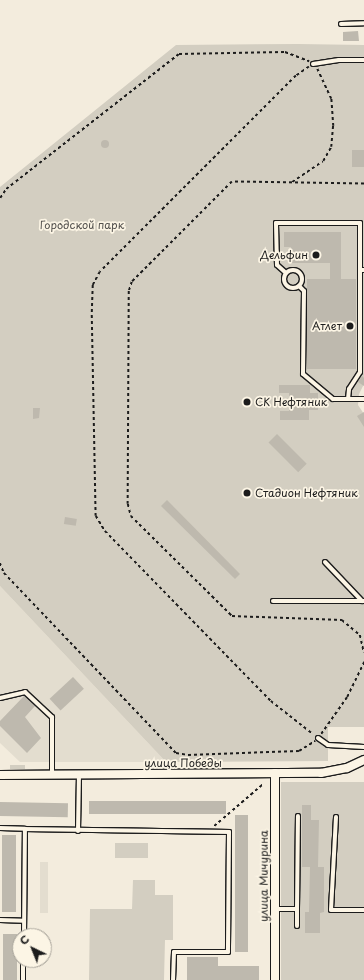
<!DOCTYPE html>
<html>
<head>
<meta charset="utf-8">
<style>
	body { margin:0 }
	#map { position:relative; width:364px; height:980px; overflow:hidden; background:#f3ecdd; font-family:"Playpen Sans",sans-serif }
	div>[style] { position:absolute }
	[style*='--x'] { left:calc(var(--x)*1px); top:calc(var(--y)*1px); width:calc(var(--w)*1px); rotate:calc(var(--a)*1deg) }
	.built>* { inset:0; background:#e3ddcf; transform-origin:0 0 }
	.green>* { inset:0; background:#d3cec1; transform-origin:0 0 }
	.building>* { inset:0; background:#beb9ae; transform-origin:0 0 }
	.round { border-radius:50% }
	.path>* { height:1.5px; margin-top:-0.75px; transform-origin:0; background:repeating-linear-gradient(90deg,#1c1c1c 0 3px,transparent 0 6px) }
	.roads { filter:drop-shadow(1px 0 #1c1c1c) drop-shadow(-1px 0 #1c1c1c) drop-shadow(0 1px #1c1c1c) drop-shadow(0 -1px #1c1c1c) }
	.service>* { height:4px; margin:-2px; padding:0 2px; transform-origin:2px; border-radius:2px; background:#fcf5e5 }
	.service>.ring { margin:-2px; padding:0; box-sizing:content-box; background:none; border:4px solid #fcf5e5; border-radius:50% }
	.minor>* { height:8px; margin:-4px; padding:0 4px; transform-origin:4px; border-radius:4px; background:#fcf5e5 }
	.dots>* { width:11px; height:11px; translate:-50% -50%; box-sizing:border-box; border:2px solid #fcf5e5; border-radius:50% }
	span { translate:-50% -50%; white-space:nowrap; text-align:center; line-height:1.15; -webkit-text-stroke:3.5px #fcf5e5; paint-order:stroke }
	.park-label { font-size:11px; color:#53514e }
	.poi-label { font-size:11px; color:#1c1c1c }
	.right { translate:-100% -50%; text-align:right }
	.left { translate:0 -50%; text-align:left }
	.street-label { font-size:11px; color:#1c1c1c }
	.north { position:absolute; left:12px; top:928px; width:40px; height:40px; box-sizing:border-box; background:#fcf5e5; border:1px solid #a29e95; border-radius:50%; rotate:317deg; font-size:11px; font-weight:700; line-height:16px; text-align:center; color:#1c1c1c }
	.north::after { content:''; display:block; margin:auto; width:14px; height:18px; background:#1c1c1c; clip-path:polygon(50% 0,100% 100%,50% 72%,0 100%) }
</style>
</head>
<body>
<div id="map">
	<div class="built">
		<div style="clip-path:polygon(0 586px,166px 762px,20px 762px,0 743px)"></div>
		<div style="left:40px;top:862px;width:8px;height:51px"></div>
	</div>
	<div class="green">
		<div style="clip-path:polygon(298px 44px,364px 45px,364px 384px,359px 394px,358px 405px,364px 414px,364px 727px,328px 727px,328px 761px,166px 762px,0 586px,0 187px,176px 45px)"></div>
		<div style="left:25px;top:765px;width:4px;height:15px;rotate:90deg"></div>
		<div style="left:364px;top:782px;width:198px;height:83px;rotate:90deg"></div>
		<div style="left:115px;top:843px;width:33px;height:15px"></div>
		<div style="clip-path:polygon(133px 880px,155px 880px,155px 895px,173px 895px,173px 940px,165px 940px,164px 980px,89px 980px,90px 909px,132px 909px)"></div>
	</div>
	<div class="building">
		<div style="clip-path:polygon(358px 31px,359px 41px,343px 41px,343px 32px)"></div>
		<div class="round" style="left:101px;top:140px;width:8px;height:8px"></div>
		<div style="left:352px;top:150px;width:12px;height:17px"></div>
		<div style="clip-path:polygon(284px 232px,341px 232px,341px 279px,356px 279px,356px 369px,307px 369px,307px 279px,330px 279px,330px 263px,291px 263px,291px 247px,284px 247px)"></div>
		<div style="clip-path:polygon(362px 376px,364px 378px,364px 386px,358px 382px)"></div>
		<div style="clip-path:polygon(279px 385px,310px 385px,310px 393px,318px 393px,318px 410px,309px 410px,309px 420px,280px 420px,280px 411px,289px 411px,289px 393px,279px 393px)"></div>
		<div style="clip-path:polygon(33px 408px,40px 408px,39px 418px,33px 419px)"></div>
		<div style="clip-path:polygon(364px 412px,364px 427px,357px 416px)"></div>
		<div style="left:277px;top:434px;width:42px;height:12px;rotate:45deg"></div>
		<div style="clip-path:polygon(167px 500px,240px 574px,235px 579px,161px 506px)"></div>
		<div style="left:65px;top:517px;width:12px;height:7px;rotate:9deg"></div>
		<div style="left:73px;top:677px;width:16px;height:32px;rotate:47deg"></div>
		<div style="clip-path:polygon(24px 696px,35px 706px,25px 717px,41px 738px,27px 753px,0 726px,0 721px)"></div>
		<div style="left:226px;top:801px;width:13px;height:137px;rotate:90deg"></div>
		<div style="left:0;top:802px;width:68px;height:14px;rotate:1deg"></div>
		<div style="clip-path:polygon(302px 805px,311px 805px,311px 820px,319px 820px,318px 867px,324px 867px,324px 912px,320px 913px,320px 933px,305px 933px,305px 912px,309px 912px,310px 867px,302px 867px)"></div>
		<div style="left:235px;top:815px;width:13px;height:137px"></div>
		<div style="left:2px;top:835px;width:14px;height:77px"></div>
		<div style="left:3px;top:934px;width:14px;height:46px"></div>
		<div style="clip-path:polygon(187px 957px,218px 957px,218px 966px,259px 966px,259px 980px,187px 980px)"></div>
	</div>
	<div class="path">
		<div style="--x:309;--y:67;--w:16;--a:145"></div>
		<div style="--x:296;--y:76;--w:277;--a:135"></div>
		<div style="--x:100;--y:272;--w:15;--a:118"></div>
		<div style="--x:93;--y:285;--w:30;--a:92"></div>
		<div style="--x:92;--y:315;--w:201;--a:88.9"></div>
		<div style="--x:96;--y:516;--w:17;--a:59"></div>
		<div style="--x:105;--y:531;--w:238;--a:45.7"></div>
		<div style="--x:271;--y:701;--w:53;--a:38.2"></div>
		<div style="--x:292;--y:182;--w:37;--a:-34"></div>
		<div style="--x:323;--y:161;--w:16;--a:-60"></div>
		<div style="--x:331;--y:147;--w:21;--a:-85"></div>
		<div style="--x:333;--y:126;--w:27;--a:-94"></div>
		<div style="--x:331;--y:99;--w:33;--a:-115"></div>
		<div style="--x:364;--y:184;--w:132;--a:-179.1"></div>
		<div style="--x:232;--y:182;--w:141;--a:135"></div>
		<div style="--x:132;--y:282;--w:9;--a:108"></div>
		<div style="--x:129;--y:291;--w:213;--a:90.3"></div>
		<div style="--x:128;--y:504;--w:12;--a:76"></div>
		<div style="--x:131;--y:516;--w:142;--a:44.7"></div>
		<div style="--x:232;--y:616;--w:110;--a:2.1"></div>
		<div style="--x:342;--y:620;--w:23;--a:40"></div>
		<div style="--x:360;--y:635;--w:18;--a:77"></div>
		<div style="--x:0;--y:198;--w:11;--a:-56"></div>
		<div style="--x:6;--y:189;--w:219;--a:-38"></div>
		<div style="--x:179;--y:54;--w:106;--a:-1.1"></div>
		<div style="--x:285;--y:52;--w:26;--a:21"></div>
		<div style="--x:0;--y:563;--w:11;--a:68"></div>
		<div style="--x:4;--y:573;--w:249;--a:46.3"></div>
		<div style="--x:176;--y:753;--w:12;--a:9"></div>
		<div style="--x:188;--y:755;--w:111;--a:-2.1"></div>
		<div style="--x:299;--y:751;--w:19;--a:-32"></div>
		<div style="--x:321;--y:734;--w:45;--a:-54.9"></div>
		<div style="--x:347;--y:697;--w:39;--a:-64"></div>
		<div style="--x:214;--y:826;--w:65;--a:-40.6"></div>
	</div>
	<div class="roads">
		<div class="service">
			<div style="--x:341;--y:24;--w:23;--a:-2"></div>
			<div style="--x:313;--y:64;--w:26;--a:-9"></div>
			<div style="--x:339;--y:60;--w:25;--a:0"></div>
			<div class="ring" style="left:284px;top:270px;width:14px;height:14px"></div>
			<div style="--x:286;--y:273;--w:12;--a:-138"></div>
			<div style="--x:277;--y:265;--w:42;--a:-91.4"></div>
			<div style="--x:276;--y:223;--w:84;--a:0"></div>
			<div style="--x:360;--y:223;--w:47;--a:90"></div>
			<div style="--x:360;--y:270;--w:4;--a:0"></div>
			<div style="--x:299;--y:286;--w:7;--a:45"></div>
			<div style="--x:304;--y:291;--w:83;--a:90.7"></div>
			<div style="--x:303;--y:374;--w:39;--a:40"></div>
			<div style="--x:333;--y:399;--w:31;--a:0"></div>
			<div style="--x:348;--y:399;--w:10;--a:-84"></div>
			<div style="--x:349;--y:389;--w:20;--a:-57"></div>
			<div style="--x:360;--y:372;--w:102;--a:-90"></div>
			<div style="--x:325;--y:562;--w:54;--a:46.5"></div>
			<div style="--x:273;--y:601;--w:91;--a:0"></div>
			<div style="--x:0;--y:698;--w:26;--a:-13"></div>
			<div style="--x:25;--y:692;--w:37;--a:43"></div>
			<div style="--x:52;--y:717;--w:57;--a:90"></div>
			<div style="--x:318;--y:738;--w:12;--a:35"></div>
			<div style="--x:328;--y:745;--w:36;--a:3"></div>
			<div style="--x:336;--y:817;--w:93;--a:93.1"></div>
			<div style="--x:331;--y:910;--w:33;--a:0"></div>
			<div style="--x:0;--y:828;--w:25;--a:2"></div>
			<div style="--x:78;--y:831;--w:56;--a:-89"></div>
			<div style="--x:275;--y:909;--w:22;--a:0"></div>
			<div style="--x:297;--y:909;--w:17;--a:90"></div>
			<div style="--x:297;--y:909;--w:93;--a:-89.4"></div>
			<div style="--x:0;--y:920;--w:24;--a:2"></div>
			<div style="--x:24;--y:936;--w:107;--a:-89.5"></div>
			<div style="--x:25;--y:829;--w:204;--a:0.8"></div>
			<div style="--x:229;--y:832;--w:120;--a:90.5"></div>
			<div style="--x:228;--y:952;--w:54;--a:180"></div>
			<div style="--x:174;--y:952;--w:28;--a:92"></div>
			<div style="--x:23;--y:980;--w:20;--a:-90"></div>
		</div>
		<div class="minor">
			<div style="--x:275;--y:773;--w:207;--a:90"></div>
			<div style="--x:0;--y:775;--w:321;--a:-0.4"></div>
			<div style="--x:321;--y:773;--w:26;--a:-11"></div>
			<div style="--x:347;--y:768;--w:19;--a:-25"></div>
		</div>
	</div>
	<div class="dots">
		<div style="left:316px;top:255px;background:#1c1c1c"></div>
		<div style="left:350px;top:326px;background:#1c1c1c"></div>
		<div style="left:247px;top:402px;background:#1c1c1c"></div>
		<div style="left:247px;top:493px;background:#1c1c1c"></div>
	</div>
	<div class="park-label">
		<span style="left:82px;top:225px">Городской парк</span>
	</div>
	<div class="poi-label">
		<span class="right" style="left:308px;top:255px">Дельфин</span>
		<span class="right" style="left:342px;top:326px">Атлет</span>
		<span class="left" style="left:255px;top:402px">СК Нефтяник</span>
		<span class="left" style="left:255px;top:493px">Стадион Нефтяник</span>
	</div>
	<div class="street-label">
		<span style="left:183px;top:763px">улица Победы</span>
		<span style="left:264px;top:876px;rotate:-90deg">улица Мичурина</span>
	</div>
	<div class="north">С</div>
</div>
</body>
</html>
